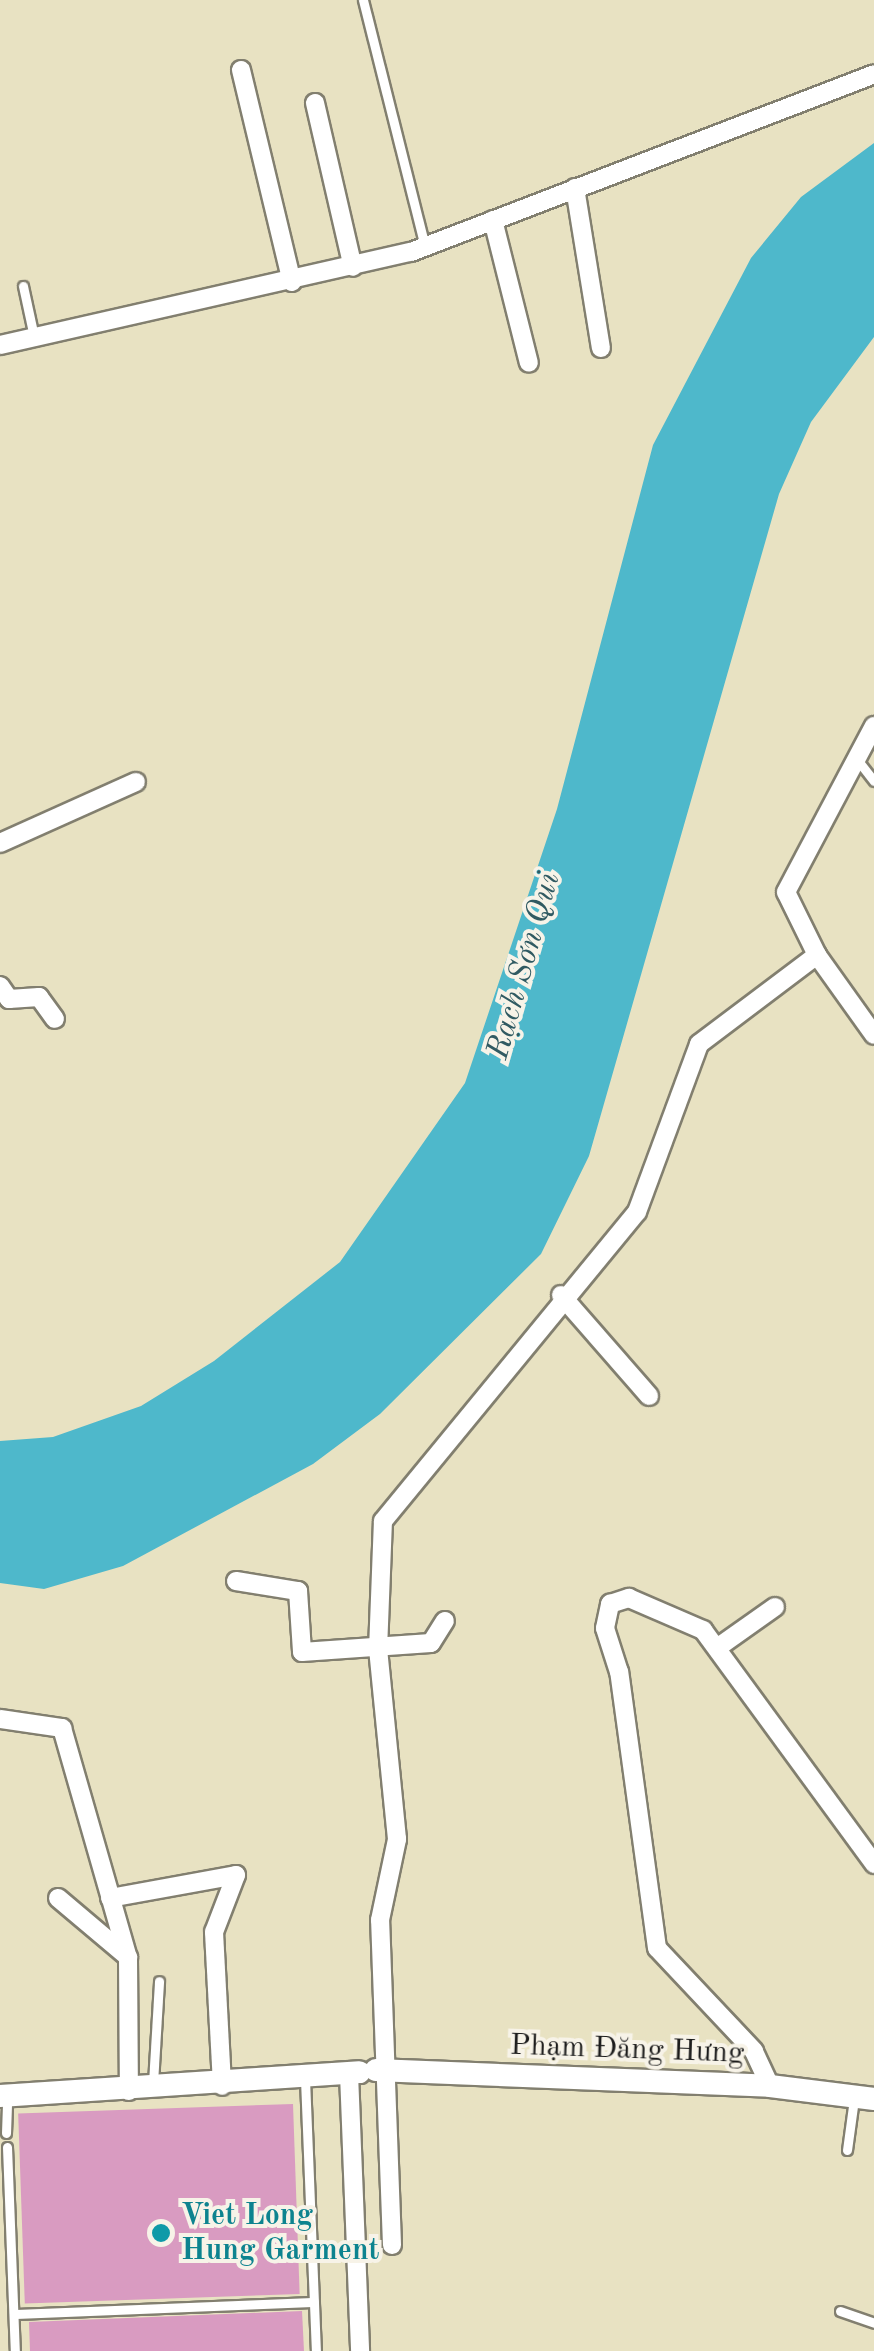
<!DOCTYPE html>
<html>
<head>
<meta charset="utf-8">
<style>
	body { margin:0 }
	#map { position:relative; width:874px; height:2351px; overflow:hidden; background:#e8e2c2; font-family:"Old Standard TT",serif }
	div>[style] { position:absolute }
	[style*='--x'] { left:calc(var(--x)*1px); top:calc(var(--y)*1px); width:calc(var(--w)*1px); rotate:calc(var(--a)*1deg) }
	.water>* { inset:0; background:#4eb8cb }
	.building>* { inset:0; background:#d99bc1; transform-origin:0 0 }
	.roads { filter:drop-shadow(2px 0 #827f6f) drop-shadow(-2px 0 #827f6f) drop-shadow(0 2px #827f6f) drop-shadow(0 -2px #827f6f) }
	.service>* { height:9px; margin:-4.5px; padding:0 4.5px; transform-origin:4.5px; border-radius:4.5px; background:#fff }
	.minor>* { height:18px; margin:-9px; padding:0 9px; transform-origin:9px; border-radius:9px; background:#fff }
	.tertiary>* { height:22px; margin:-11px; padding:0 11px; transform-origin:11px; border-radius:11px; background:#fff }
	.dots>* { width:28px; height:28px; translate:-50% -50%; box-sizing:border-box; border:5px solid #f7f3e8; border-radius:50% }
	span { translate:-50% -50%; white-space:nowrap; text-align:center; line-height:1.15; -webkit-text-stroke:8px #f7f3e8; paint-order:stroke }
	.street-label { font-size:30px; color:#1c1c1c }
	.culture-label { font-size:30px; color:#0d838f; font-weight:700 }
	.left { translate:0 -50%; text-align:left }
	.water-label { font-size:32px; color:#305a62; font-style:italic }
</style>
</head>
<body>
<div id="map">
	<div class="water">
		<div style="clip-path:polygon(874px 143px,874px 337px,811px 422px,779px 494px,589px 1156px,541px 1254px,380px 1414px,313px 1464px,123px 1566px,44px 1589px,0 1583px,0 1441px,53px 1437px,141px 1406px,214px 1361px,340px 1262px,465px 1083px,557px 809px,653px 445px,751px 258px,801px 197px)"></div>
	</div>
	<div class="building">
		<div style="left:293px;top:2104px;width:190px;height:275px;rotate:88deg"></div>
		<div style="clip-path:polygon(302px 2311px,304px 2351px,30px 2351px,29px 2322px)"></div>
	</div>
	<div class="roads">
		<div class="service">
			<div style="--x:363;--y:0;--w:255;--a:75.9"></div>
			<div style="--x:23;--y:286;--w:52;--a:77.8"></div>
			<div style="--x:856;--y:758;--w:29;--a:52"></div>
			<div style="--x:305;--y:2079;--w:272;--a:87.7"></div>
			<div style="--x:153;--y:2083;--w:102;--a:-86.6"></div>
			<div style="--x:6;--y:2133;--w:34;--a:-88"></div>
			<div style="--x:7;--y:2147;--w:204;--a:87.8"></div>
			<div style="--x:847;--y:2150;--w:51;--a:-82.2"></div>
			<div style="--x:840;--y:2311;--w:36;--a:19"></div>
			<div style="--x:14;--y:2314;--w:300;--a:-2.3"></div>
		</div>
		<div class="minor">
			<div style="--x:241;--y:70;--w:218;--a:76.5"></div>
			<div style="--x:315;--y:103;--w:168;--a:77"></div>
			<div style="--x:575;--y:188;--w:162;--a:80.8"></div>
			<div style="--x:493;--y:220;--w:147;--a:75.9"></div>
			<div style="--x:0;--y:345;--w:421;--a:-12.8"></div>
			<div style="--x:411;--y:252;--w:496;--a:-21"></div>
			<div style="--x:0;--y:843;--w:149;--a:-24.2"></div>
			<div style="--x:817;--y:955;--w:98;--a:54.5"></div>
			<div style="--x:0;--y:986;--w:16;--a:55"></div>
			<div style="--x:9;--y:999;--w:30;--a:-4"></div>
			<div style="--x:39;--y:997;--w:27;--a:54"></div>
			<div style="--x:561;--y:1295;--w:134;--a:48.9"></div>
			<div style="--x:236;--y:1581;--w:63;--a:9.2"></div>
			<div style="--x:298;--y:1591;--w:61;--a:86.2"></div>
			<div style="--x:302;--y:1652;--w:129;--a:-4"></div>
			<div style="--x:431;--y:1643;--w:26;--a:-58"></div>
			<div style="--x:717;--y:1648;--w:71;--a:-35.3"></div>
			<div style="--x:0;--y:1719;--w:63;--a:8.3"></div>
			<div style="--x:62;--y:1728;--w:239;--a:74"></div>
			<div style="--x:128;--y:1958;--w:133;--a:89.6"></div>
			<div style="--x:58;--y:1898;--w:92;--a:40.1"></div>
			<div style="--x:110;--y:1898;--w:128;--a:-10.3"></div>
			<div style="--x:236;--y:1875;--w:61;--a:111.1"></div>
			<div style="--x:214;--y:1932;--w:154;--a:87"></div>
			<div style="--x:349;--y:2074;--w:277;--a:87.7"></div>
			<div style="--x:770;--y:2086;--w:38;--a:-115"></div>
			<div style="--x:754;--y:2051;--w:141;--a:-133.3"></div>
			<div style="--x:657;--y:1948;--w:279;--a:-97.8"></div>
			<div style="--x:619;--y:1672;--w:46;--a:-107.7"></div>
			<div style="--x:605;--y:1628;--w:25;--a:-78"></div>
			<div style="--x:610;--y:1604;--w:20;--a:-18"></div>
			<div style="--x:629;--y:1598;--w:81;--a:23.4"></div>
			<div style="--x:703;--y:1630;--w:290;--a:53.8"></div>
			<div style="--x:392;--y:2245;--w:325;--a:-92.1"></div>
			<div style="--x:380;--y:1920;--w:83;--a:-78.1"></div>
			<div style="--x:397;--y:1839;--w:190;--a:-95.7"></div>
			<div style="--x:378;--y:1650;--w:129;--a:-87.8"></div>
			<div style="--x:383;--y:1521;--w:400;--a:-50.6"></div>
			<div style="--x:637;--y:1212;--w:179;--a:-69.7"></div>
			<div style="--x:699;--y:1044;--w:148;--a:-37"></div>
			<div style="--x:817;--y:955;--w:70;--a:-116.2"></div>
			<div style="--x:786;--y:892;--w:188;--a:-62.1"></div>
		</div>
		<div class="tertiary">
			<div style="--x:376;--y:2070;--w:394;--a:2.3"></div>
			<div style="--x:770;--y:2086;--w:105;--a:7.1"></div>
			<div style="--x:0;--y:2096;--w:360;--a:-3.8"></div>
		</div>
	</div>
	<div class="dots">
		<div style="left:161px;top:2233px;background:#0f9aa8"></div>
	</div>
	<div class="street-label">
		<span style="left:627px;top:2050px;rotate:2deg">Phạm Đăng Hưng</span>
	</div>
	<div class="culture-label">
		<span class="left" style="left:181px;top:2233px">Viet Long<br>Hung Garment</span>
	</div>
	<div class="water-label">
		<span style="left:525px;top:966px;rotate:-74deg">Rạch Sơn Qui</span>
	</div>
</div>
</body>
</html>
